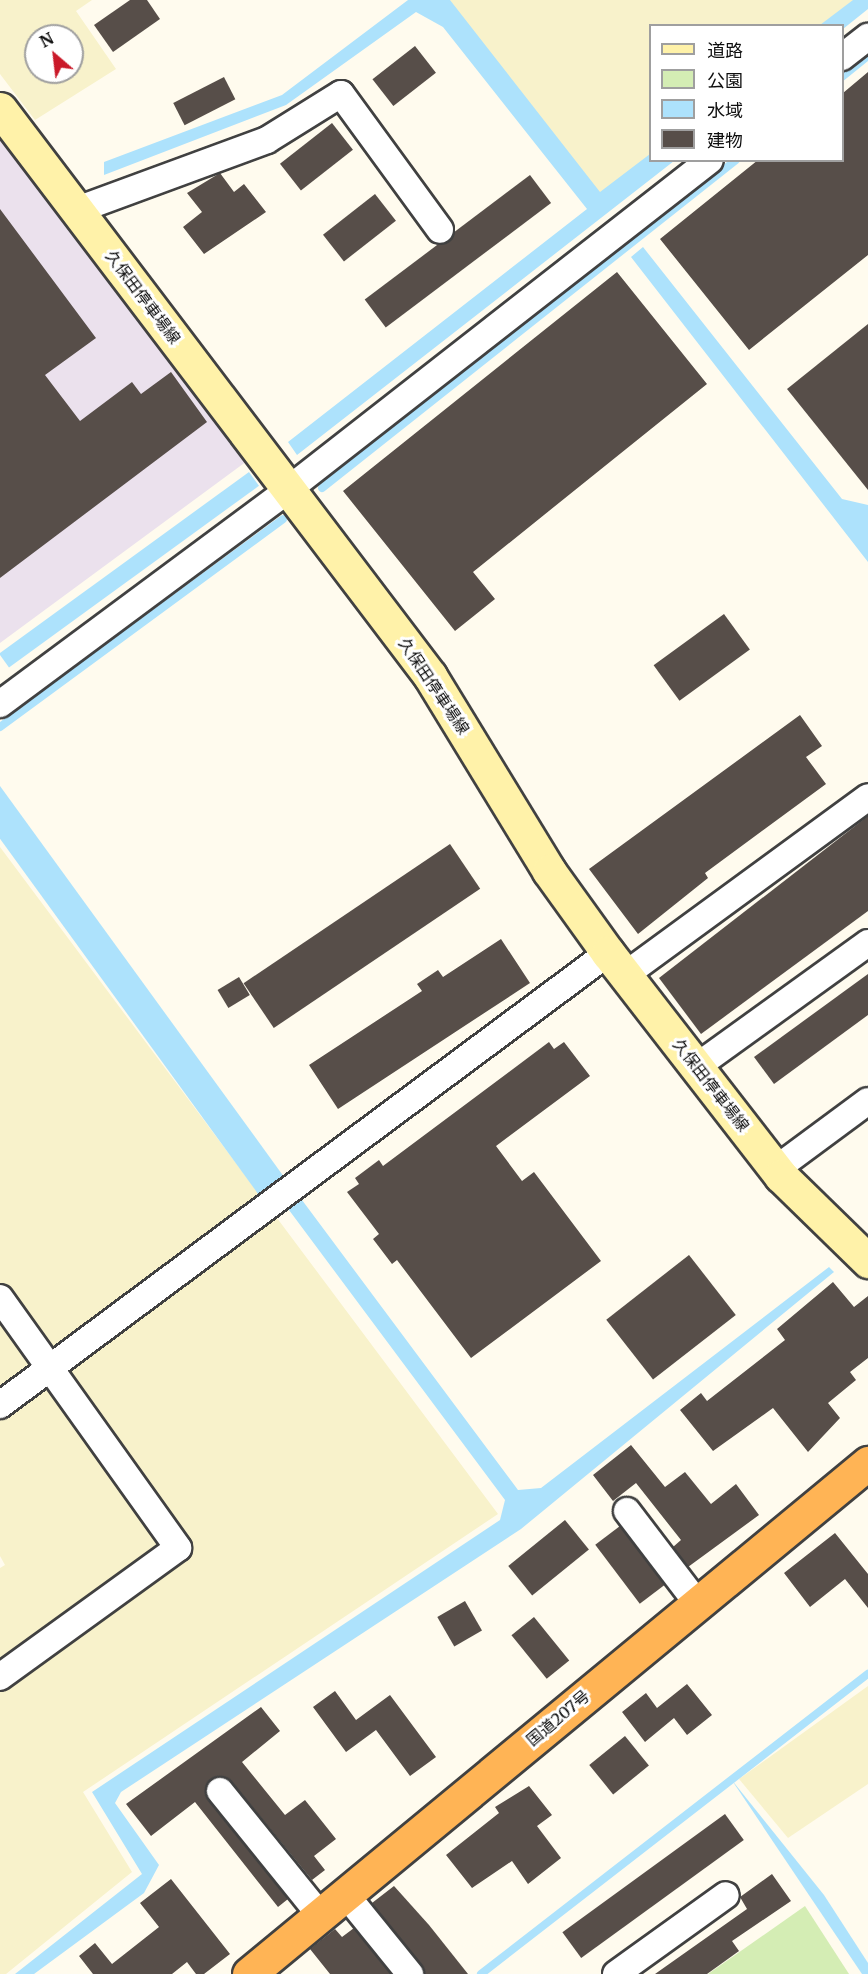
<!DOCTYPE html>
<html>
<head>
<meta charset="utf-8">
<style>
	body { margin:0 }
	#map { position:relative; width:868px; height:1974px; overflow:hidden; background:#fffbee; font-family:Merriweather,"Noto Sans JP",serif }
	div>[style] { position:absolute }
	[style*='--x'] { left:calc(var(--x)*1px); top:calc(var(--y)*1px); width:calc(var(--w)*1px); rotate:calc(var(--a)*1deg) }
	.industrial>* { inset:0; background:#ebe1ed }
	.farmland>* { inset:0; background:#f8f2cb }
	.green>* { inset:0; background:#d4edb4 }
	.water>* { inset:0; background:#ade2fc; transform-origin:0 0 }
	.stream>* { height:8px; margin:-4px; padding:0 4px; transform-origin:4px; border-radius:4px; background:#ade2fc }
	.building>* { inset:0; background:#574e49; transform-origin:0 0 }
	.roads { filter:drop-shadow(2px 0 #414141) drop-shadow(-2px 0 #414141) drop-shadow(0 2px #414141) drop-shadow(0 -2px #414141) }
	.minor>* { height:26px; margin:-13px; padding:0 13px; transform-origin:13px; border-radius:13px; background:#fff }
	.secondary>* { height:33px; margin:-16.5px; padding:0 16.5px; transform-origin:16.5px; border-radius:16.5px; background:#fff2a9 }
	.trunk>* { height:33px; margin:-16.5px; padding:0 16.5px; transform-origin:16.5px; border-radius:16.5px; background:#ffb455 }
	span { translate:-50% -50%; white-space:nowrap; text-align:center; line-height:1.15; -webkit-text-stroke:6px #fff; paint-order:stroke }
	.street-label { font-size:16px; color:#0e0e0e }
	.legend { position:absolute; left:649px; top:24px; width:195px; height:138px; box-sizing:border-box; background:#fff; border:2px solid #9f9f9f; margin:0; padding:8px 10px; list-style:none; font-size:18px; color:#0e0e0e }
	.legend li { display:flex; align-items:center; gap:12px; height:30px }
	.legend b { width:30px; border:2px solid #9f9f9f }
	.north { position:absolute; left:24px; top:24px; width:60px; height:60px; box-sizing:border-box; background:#fff; border:2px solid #9f9f9f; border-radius:50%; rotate:332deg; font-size:16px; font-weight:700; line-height:24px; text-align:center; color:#0e0e0e }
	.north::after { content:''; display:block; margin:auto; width:21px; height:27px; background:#ca1929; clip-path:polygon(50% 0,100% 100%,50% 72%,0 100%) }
</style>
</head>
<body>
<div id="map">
	<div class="industrial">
		<div style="clip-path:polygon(0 136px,247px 461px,0 643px)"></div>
	</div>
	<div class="farmland">
		<div style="clip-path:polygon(evenodd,0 0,92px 0,76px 11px,116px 69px,35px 120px,0 74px,0 0,36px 36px,72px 36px,72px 72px,36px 72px,36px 36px)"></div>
		<div style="clip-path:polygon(441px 0,863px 0,830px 25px,650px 26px,650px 160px,599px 208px)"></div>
		<div style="clip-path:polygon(0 847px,498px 1514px,83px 1792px,132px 1872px,6px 1974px,0 1974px,0 1568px,5px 1565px,0 1556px)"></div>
		<div style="clip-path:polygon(868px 1686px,868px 1784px,788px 1838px,739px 1779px)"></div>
	</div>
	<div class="green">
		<div style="clip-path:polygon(805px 1906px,849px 1974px,708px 1974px)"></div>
	</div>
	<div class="water">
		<div style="clip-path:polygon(408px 0,450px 0,600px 192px,650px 154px,650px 160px,674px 161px,297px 455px,288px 442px,587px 209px,443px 27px,416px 12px,286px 105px,104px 175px,104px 162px,282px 95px)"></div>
		<div style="clip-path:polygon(853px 0,868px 0,868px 9px,843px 29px,820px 25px)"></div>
		<div style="clip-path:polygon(643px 247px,842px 499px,868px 505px,868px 562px,631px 257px)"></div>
		<div style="left:249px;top:472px;width:17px;height:309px;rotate:54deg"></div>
		<div style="left:0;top:786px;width:482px;height:31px;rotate:54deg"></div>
		<div style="clip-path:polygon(299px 1196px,518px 1490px,541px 1488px,829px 1267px,834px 1272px,521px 1529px,121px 1792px,115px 1803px,159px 1865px,144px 1893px,34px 1974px,15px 1974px,142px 1874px,92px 1792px,500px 1520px,505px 1500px,286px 1206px)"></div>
		<div style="clip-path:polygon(731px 1779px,824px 1895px,868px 1963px,868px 1974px,862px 1974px)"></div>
	</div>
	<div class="stream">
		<div style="--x:842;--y:77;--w:33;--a:-39"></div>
		<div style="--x:322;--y:488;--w:528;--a:-38.39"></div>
		<div style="--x:0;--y:727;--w:351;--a:-36.3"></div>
		<div style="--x:481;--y:1974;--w:490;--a:-37.8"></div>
	</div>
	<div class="building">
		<div style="clip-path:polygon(130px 0,147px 0,160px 19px,113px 52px,94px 25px)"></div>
		<div style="left:415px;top:46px;width:34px;height:54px;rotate:52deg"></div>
		<div style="clip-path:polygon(868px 72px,868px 255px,749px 350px,660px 239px,758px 160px,843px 160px,843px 93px)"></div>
		<div style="left:224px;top:77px;width:25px;height:57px;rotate:63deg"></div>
		<div style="left:332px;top:123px;width:34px;height:66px;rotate:52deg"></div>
		<div style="clip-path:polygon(220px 173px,234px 192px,244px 184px,266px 212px,204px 254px,183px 227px,202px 212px,187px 193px)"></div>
		<div style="left:530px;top:175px;width:35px;height:207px;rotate:53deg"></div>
		<div style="left:375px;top:194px;width:34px;height:66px;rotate:52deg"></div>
		<div style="clip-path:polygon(0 209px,96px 338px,45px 375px,80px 421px,132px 382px,141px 394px,171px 372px,207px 422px,0 578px)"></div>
		<div style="clip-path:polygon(617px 272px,707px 384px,473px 572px,495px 599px,455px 631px,343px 491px)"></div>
		<div style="clip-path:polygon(868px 324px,868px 490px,787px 389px)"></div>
		<div style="left:724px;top:614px;width:44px;height:87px;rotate:54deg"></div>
		<div style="clip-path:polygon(800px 715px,822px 746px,806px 757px,826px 784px,705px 873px,708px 878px,638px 934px,589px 869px)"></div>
		<div style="clip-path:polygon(868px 816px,868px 911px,701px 1034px,659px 978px)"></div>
		<div style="left:450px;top:844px;width:54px;height:249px;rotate:56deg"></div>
		<div style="clip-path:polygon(501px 939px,530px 983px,338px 1109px,309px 1065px,422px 991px,417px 984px,438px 970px,443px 977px)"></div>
		<div style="clip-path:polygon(868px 974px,868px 1015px,774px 1084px,754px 1057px)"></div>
		<div style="left:239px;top:977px;width:21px;height:25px;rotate:59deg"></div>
		<div style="clip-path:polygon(549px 1042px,554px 1049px,564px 1042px,590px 1076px,496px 1146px,522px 1181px,534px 1172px,601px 1261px,471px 1358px,397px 1260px,392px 1264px,373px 1239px,379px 1234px,347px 1192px,359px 1184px,355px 1178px,379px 1160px,383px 1166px)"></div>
		<div style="left:689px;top:1255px;width:76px;height:105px;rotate:52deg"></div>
		<div style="clip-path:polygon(833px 1282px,854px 1307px,868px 1296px,868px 1358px,850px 1372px,856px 1380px,828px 1403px,840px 1418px,808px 1452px,773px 1408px,713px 1451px,680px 1410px,701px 1393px,707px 1401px,785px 1340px,777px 1329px)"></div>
		<div style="clip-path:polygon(631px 1445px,665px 1487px,685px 1472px,711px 1504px,736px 1484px,759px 1515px,688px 1567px,673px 1547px,681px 1540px,636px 1483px,613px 1501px,593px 1475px)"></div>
		<div style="left:565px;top:1520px;width:38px;height:73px;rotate:51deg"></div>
		<div style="left:620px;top:1526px;width:74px;height:31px;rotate:53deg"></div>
		<div style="clip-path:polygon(835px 1533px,868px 1574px,868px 1608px,845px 1579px,810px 1607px,784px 1573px)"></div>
		<div style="left:465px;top:1601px;width:34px;height:32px;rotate:60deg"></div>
		<div style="left:534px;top:1617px;width:56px;height:29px;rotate:51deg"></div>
		<div style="clip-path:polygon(687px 1684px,712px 1715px,687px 1735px,674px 1718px,645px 1742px,622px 1712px,646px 1693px,657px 1708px)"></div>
		<div style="clip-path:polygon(335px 1691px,356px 1720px,390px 1695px,436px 1757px,410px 1776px,376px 1730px,346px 1752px,313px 1707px)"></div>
		<div style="clip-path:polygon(261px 1707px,280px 1731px,242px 1762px,285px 1815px,305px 1800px,336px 1839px,314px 1856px,325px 1870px,312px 1880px,232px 1782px,218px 1776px,210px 1780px,208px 1800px,288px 1899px,278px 1907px,195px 1802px,151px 1836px,126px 1804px)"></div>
		<div style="left:625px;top:1736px;width:38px;height:46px;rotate:51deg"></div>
		<div style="clip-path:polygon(529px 1786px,552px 1815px,537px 1826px,561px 1858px,528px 1884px,512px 1861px,472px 1888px,446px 1855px,499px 1813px,495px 1807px)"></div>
		<div style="left:725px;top:1814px;width:32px;height:201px;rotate:54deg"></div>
		<div style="clip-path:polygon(772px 1874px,791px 1901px,732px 1941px,739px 1951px,707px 1974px,655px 1974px,747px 1909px,740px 1897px)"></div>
		<div style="clip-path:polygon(171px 1879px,230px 1954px,204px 1974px,196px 1974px,187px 1962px,172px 1974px,93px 1974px,79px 1956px,95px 1943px,112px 1964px,159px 1927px,140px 1903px)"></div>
		<div style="clip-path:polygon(394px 1886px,429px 1925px,468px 1974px,425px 1974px,372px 1903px)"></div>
		<div style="clip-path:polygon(354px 1928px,391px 1974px,330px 1974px,310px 1949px,335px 1929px,342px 1937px)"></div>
	</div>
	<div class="roads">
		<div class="minor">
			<div style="--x:842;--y:57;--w:33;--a:-38"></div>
			<div style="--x:77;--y:210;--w:202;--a:-20.2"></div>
			<div style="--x:267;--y:140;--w:87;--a:-31.9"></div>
			<div style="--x:341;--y:94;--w:168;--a:53.9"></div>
			<div style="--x:0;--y:704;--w:360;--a:-36.6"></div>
			<div style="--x:289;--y:489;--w:534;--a:-38.01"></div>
			<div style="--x:625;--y:975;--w:301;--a:-36.2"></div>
			<div style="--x:696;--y:1067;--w:212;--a:-35.8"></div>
			<div style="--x:776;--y:1169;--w:114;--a:-36.5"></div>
			<div style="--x:0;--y:1298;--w:307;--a:54.5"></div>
			<div style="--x:178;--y:1548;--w:220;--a:144.1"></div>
			<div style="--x:0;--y:1405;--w:758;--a:-36.63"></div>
			<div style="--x:627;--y:1511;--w:116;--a:52.7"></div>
			<div style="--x:220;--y:1791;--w:161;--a:51.1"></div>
			<div style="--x:346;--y:1895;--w:102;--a:51"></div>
			<div style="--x:616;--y:1974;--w:135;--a:-35.7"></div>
		</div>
		<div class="secondary">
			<div style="--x:0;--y:109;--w:712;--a:52.82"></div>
			<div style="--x:430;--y:676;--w:228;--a:58.6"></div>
			<div style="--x:549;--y:871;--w:101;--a:54.3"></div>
			<div style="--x:608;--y:953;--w:282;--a:52.2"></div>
			<div style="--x:781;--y:1176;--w:122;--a:44.3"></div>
		</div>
		<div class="trunk">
			<div style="--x:249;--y:1974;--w:803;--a:-39.54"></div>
		</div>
	</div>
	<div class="street-label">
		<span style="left:143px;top:297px;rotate:53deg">久保田停車場線</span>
		<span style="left:434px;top:686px;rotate:56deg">久保田停車場線</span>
		<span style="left:711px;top:1085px;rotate:52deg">久保田停車場線</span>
		<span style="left:558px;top:1718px;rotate:-40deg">国道207号</span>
	</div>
	<ul class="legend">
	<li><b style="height:8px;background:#fff2a9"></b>道路</li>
	<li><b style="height:16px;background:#d4edb4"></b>公園</li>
	<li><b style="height:16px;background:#ade2fc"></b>水域</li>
	<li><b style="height:16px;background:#574e49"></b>建物</li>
	</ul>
	<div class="north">N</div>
</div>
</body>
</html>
